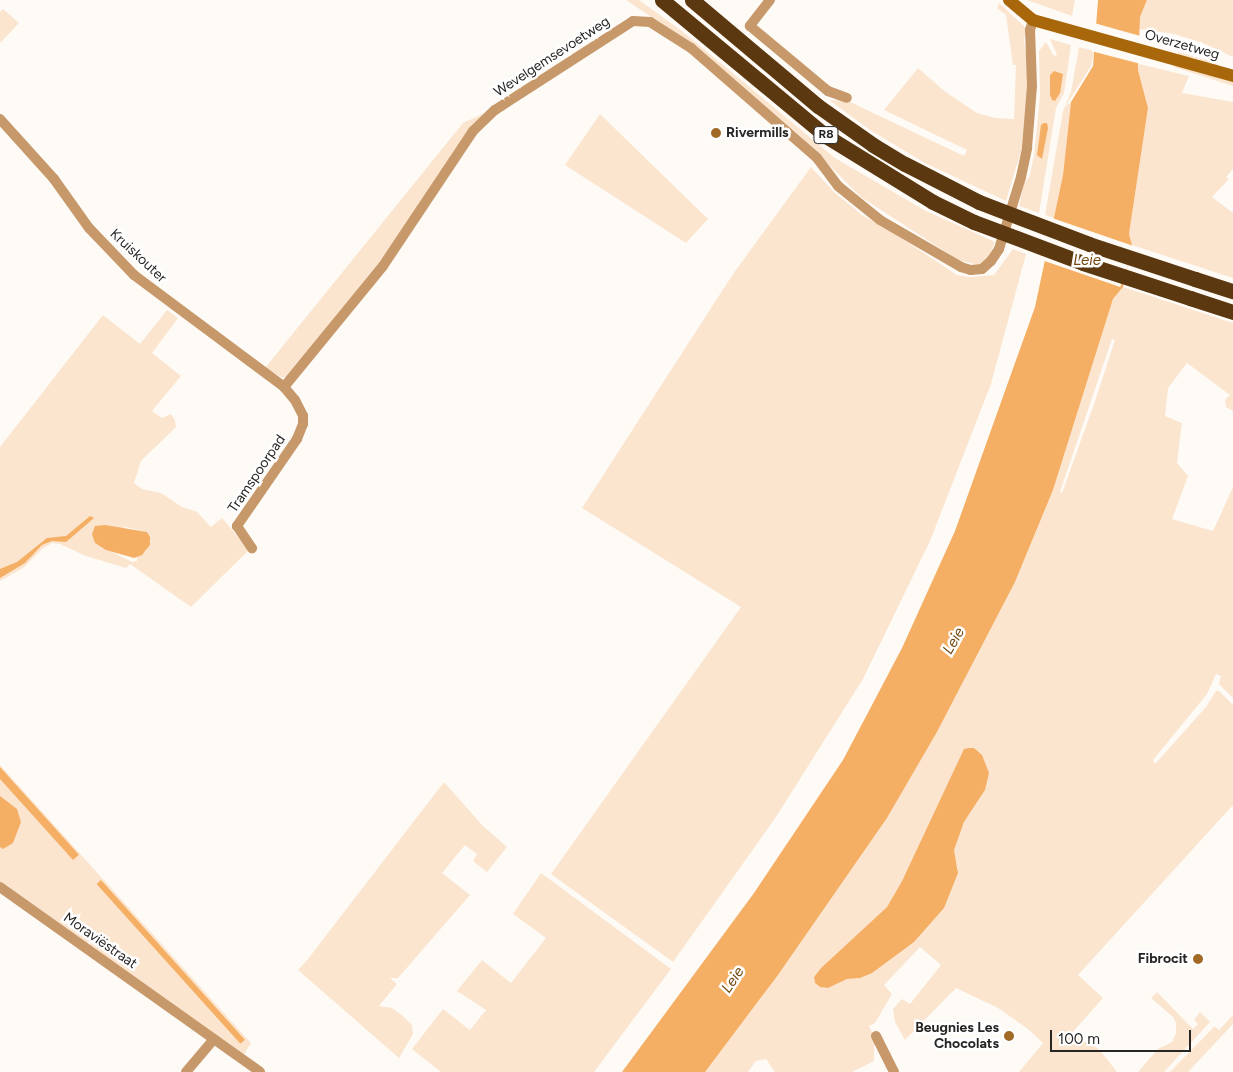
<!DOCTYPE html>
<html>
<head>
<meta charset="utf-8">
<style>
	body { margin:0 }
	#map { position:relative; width:1233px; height:1072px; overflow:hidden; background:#fefbf7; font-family:Figtree,sans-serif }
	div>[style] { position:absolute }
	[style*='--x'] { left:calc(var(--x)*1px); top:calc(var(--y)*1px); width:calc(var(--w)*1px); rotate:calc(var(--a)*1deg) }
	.green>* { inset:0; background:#fbe5cf }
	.water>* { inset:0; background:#f5af65; transform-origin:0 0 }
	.pier>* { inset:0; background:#fefbf7; transform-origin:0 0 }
	.street>* { height:10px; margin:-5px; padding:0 5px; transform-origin:5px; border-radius:5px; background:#c6986a }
	.secondary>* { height:12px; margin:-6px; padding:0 6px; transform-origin:6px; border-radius:6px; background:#a8670a }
	.highway>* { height:15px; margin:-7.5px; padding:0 7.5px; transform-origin:7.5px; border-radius:7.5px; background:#5b380f }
	.highway-bridge>* { height:15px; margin:-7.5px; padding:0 7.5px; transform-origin:7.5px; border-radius:7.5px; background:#5b380f }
	.dots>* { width:14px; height:14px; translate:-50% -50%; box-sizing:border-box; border:2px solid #fff; border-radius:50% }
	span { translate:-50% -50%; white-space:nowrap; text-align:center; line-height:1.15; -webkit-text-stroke:5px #fff; paint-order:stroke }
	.shield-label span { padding:1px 4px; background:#fff; border:1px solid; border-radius:4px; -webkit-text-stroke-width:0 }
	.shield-label { font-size:12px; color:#282624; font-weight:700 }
	.street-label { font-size:14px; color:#282624 }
	.poi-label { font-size:14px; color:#282624; font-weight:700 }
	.left { translate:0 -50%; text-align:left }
	.right { translate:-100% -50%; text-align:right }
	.water-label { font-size:15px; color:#73460b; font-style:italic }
	.scale { position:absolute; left:1050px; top:1030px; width:141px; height:22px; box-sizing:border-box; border:2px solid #282624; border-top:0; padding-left:6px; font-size:15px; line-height:18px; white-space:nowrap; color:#282624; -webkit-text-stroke:4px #fff; paint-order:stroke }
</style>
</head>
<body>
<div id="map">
	<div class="green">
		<div style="clip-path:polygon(626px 0,639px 0,682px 31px,835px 158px,924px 210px,995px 242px,987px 260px,978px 265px,958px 260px,861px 197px,799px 135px,678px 35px)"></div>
		<div style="clip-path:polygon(1027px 0,1075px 0,1072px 16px)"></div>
		<div style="clip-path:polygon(1147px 0,1233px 0,1233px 57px,1203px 43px,1174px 34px,1139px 29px,1140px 17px)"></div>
		<div style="clip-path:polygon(999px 3px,1026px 28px,1024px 40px,1028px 70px,1025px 138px,1006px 201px,925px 163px,870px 130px,829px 100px,848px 101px,964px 156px,967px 150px,884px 110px,918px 68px,943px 90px,977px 113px,995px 118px,1014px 119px,1016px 65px,1013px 65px,1006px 15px,997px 8px)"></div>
		<div style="clip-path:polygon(3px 9px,19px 23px,0 43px,0 12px)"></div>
		<div style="clip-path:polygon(1050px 39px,1071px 45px,1064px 93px,1056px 108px,1039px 213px,1019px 206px,1024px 182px,1029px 178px,1034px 156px,1040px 95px,1039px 51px,1046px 42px,1054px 56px,1057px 55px)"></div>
		<div style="clip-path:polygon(1079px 47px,1094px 51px,1091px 66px,1065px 107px,1071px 102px,1063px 175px,1054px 218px,1045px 215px,1063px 111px,1071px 92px)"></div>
		<div style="clip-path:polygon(1178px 52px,1214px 62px,1221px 67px,1178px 55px)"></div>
		<div style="clip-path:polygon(1139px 64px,1189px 76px,1182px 93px,1233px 102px,1233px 169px,1226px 177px,1229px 179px,1212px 197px,1233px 213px,1233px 278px,1132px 245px,1129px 234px,1148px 108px,1138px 70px)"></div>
		<div style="clip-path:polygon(1175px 65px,1220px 77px,1233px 82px,1233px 86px,1174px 67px)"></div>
		<div style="clip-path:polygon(485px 113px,400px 237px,344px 309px,286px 377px,281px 377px,265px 368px,463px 123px)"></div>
		<div style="clip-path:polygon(600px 114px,708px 219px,686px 243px,565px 165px)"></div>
		<div style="clip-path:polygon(811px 167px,834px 192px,862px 215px,886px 228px,957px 275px,970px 277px,994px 275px,1013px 249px,1026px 254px,991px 384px,930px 541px,863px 679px,776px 817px,673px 962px,551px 874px,741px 607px,582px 508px,733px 274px)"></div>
		<div style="clip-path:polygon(evenodd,1123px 287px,1233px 323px,1233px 411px,1226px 407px,1225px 400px,1230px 395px,1187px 363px,1168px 388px,1165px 416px,1182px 423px,1177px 463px,1188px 476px,1172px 519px,1213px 531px,1233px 487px,1233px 698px,1219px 684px,1221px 676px,1216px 674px,1207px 694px,1153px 760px,1155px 764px,1206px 707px,1216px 691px,1219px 691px,1233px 705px,1233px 805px,1078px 975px,1103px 998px,1071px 1034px,1099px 1049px,1117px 1072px,1019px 1072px,1043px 1043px,1028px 1029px,998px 1008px,956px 988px,905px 1040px,895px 1022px,893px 1009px,902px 999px,910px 1004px,941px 965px,920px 947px,884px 985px,892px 994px,875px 1023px,869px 1026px,877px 1044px,874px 1046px,874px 1061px,852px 1072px,775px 1072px,766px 1059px,756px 1061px,748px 1072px,705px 1072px,778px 975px,887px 818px,937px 732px,1015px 582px,1053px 490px,1113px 299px,1123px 287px,1112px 339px,1115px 340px,1094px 404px,1062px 493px,1060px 492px,1112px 339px,1123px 287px,964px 750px,985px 790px,964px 822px,953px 850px,958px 869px,927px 926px,914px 942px,860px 978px,847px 979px,828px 988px,820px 987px,815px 983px,814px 977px,821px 968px,887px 907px,902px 881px,964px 750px)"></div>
		<div style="clip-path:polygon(evenodd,167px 310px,178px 318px,152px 353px,181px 376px,152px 411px,162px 418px,171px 414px,175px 420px,176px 427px,141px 461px,134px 483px,142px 489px,161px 493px,182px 507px,197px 512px,211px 527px,222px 518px,249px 550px,191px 607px,130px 564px,126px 568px,86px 556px,60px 544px,52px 543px,42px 549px,23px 568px,0 581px,0 447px,103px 315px,140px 344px,167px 310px,125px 527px,147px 532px,151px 541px,146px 551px,137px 557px,137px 561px,132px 562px,95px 543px,125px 527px)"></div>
		<div style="clip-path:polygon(0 765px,251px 1043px,244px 1054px,0 885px)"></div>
		<div style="clip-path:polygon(444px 782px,483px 826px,507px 847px,487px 872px,473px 861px,477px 854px,465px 845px,442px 873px,470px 895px,398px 978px,390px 978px,397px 984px,379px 1006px,392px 1008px,403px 1016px,412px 1025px,413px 1034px,399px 1058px,298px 970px,308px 959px)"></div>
		<div style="clip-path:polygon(541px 873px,671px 969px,594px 1072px,441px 1072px,412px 1049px,443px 1009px,470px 1030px,486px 1010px,457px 991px,482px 960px,511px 983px,546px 938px,513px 914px)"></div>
		<div style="clip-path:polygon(1157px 992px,1193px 1029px,1198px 1024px,1194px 1020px,1200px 1012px,1210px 1022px,1164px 1072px,1138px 1072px,1158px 1049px,1172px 1042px,1176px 1033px,1176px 1023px,1173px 1017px,1151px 998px)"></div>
		<div style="clip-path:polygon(1233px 1015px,1233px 1024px,1188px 1072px,1170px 1072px,1213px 1028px,1214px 1026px,1219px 1030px)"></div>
	</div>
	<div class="water">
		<div style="clip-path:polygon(1098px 0,1147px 0,1140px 17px,1138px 70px,1148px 108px,1129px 234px,1132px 245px,1123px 287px,1113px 299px,1053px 490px,1015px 582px,937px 732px,887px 818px,778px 975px,705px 1072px,622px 1072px,754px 893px,843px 760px,902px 648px,955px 531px,1035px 307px,1063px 175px,1071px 102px,1093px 66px)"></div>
		<div style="clip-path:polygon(1054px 71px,1063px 74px,1060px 93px,1055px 101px,1052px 100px,1050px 95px,1050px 75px)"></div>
		<div style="clip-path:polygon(1044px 123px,1047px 123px,1048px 128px,1042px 159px,1037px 155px,1041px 125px)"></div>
		<div style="clip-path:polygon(90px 516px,94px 518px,66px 542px,52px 541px,42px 545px,25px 563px,0 578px,0 569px,17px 562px,47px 538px,66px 536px)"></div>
		<div style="clip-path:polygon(105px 525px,147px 532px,150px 537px,150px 545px,142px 555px,134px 558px,106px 550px,95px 543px,92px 534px,95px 526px)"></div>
		<div style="clip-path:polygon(969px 748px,974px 748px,982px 755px,989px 773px,985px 790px,964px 822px,954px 850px,958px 873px,944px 908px,914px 942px,872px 973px,860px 978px,847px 979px,828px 988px,820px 987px,815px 983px,814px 977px,821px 968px,887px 907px,902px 881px,964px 749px)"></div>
		<div style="left:0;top:767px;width:118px;height:8px;rotate:48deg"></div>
		<div style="clip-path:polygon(0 796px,17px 809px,21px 822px,13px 843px,3px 849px,0 847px)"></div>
		<div style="left:101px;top:880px;width:215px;height:6px;rotate:48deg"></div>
	</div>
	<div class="pier">
		<div style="clip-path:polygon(1094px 23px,1144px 37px,1141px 64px,1091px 51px)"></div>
		<div style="left:1052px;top:218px;width:87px;height:43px;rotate:19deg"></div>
	</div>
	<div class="street">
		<div style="--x:770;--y:0;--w:33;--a:128"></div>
		<div style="--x:750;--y:26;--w:102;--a:39.8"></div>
		<div style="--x:828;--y:91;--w:20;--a:20"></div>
		<div style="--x:0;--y:119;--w:81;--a:48"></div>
		<div style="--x:54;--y:179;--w:60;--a:54.5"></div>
		<div style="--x:89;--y:228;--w:65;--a:46.2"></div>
		<div style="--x:134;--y:275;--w:187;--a:36.7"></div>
		<div style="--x:284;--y:387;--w:17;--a:50"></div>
		<div style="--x:295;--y:400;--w:18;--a:63"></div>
		<div style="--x:303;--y:416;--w:8;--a:90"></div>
		<div style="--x:303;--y:424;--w:16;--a:112"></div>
		<div style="--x:297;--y:439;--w:106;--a:124.6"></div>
		<div style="--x:237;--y:526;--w:27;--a:56"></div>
		<div style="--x:284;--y:387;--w:156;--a:-50.7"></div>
		<div style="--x:383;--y:266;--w:162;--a:-56.3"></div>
		<div style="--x:473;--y:131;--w:30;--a:-44"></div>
		<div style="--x:495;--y:110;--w:164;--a:-32.8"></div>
		<div style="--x:633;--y:21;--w:17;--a:3"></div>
		<div style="--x:650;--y:22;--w:49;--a:32.4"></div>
		<div style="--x:691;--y:48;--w:167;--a:41.1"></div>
		<div style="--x:817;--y:158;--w:35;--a:53"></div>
		<div style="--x:838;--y:186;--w:54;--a:39"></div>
		<div style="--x:880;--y:220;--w:94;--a:30.1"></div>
		<div style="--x:961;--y:267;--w:10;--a:17"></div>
		<div style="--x:971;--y:270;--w:11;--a:-5"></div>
		<div style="--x:982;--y:269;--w:12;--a:-42"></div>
		<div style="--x:991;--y:261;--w:14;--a:-56"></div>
		<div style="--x:999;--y:249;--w:75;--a:-73"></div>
		<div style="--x:1021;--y:177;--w:30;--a:-78"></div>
		<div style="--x:1027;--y:148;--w:62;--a:-85.4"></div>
		<div style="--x:1032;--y:86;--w:56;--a:-92"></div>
		<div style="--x:1030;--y:30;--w:10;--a:-73"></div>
		<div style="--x:0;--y:887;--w:319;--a:35.4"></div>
		<div style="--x:876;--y:1036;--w:40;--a:63.4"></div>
		<div style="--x:186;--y:1072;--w:43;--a:-49.7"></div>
	</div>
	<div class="secondary">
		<div style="--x:1009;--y:0;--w:31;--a:40"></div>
		<div style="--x:1033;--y:20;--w:208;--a:15.6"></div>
	</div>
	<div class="highway">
		<div style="--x:662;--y:0;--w:213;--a:39.7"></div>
		<div style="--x:826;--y:136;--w:126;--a:31.7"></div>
		<div style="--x:933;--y:202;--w:46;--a:26"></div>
		<div style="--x:692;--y:0;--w:165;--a:40.1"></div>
		<div style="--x:818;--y:106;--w:67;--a:35.3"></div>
		<div style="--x:873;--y:145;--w:37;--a:31"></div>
		<div style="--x:905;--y:164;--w:83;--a:27.2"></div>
		<div style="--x:1195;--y:279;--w:40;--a:18"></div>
		<div style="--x:1190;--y:298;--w:45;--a:18"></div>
	</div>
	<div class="highway-bridge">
		<div style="--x:979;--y:202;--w:118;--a:20.9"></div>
		<div style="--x:1089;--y:244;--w:112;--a:18.3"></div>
		<div style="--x:974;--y:222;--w:116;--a:20.6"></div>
		<div style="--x:1083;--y:263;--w:113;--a:18.1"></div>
	</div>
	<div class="dots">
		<div style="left:716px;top:133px;background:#a16826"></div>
		<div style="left:1198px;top:959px;background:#a16826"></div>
		<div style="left:1009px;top:1036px;background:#a16826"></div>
	</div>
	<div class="shield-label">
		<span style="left:826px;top:135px">R8</span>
	</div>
	<div class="street-label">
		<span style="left:1182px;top:45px;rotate:16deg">Overzetweg</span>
		<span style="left:552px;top:57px;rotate:-33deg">Wevelgemsevoetweg</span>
		<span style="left:138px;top:256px;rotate:43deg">Kruiskouter</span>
		<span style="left:257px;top:474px;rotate:-56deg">Tramspoorpad</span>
		<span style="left:100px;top:941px;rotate:35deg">Moraviëstraat</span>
	</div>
	<div class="poi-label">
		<span class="left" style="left:726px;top:133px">Rivermills</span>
		<span class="right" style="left:1188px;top:959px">Fibrocit</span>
		<span class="right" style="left:999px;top:1036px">Beugnies Les<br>Chocolats</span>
	</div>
	<div class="water-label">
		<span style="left:1087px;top:261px">Leie</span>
		<span style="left:954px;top:641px;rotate:-60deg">Leie</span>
		<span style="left:733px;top:980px;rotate:-56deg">Leie</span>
	</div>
	<div class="scale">100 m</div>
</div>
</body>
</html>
